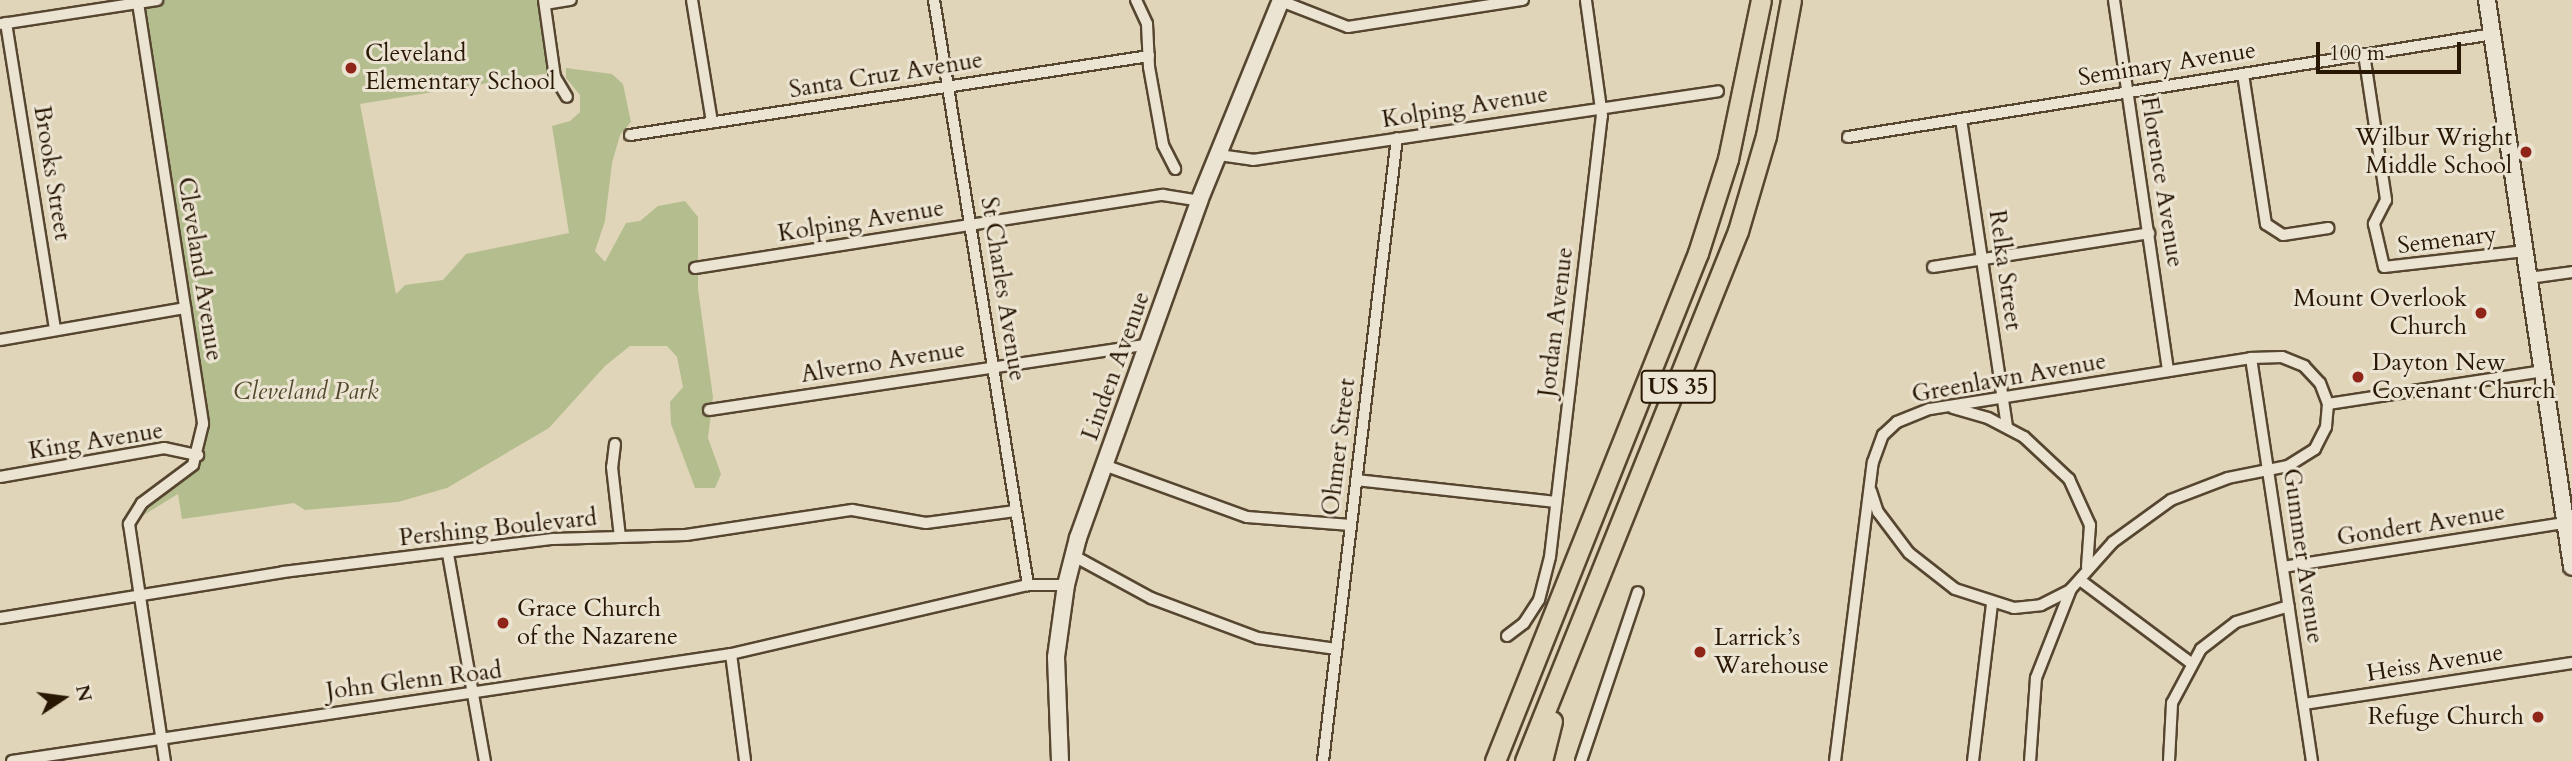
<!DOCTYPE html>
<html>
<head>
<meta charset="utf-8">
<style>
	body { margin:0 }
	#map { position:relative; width:2572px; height:761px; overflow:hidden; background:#e1d5b9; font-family:Cardo,serif }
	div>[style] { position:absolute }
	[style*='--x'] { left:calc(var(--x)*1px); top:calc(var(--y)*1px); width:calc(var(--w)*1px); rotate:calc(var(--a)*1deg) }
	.green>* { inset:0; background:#b4bd8e }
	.roads { filter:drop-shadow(2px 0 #564630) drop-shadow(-2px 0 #564630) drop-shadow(0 2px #564630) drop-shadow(0 -2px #564630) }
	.street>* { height:10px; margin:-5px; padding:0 5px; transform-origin:5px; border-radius:5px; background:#ece4d2 }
	.secondary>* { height:16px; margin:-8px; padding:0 8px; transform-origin:8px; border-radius:8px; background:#ece4d2 }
	.highway>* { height:19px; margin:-9.5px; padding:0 9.5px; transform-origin:9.5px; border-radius:9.5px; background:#e1d5b9 }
	.dots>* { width:19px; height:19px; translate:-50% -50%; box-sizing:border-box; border:4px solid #ece4d2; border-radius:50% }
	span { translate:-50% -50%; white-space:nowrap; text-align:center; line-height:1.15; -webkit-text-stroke:6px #ece4d2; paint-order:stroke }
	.shield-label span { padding:2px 5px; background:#ece4d2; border:2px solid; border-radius:5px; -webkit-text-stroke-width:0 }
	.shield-label { font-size:23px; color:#281702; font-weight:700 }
	.poi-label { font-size:24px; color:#281702 }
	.left { translate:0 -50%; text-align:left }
	.right { translate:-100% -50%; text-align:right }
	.street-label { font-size:24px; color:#281702 }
	.park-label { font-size:24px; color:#52492c; font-style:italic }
	.north { position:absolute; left:28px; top:663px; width:70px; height:70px; -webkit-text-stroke:5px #ece4d2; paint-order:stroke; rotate:77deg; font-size:19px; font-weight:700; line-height:28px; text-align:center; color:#281702 }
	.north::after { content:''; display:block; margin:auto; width:24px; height:32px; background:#281702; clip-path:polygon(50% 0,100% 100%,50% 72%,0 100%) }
	.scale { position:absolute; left:2316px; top:42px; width:145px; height:32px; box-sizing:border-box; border:4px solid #281702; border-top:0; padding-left:9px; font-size:21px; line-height:24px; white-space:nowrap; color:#281702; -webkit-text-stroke:5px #ece4d2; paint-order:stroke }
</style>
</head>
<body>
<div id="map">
	<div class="green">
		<div style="clip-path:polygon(157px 0,544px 0,555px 72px,360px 104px,396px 294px,405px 285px,443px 280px,466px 254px,569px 233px,552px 126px,570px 121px,580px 112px,580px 95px,566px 78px,566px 68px,612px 74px,623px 84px,631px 122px,620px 135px,612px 163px,605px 221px,595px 251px,605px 262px,626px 223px,640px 221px,658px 206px,685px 201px,698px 217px,698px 289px,713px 397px,708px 438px,721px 474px,715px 488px,695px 488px,671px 424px,670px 402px,683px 387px,677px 357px,667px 346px,630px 346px,605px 366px,549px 428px,447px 488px,398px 502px,305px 510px,294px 503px,182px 519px,178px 494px,129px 524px,179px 479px,202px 437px,138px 3px)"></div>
	</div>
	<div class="roads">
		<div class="street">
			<div style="--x:544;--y:0;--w:78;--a:81.9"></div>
			<div style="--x:555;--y:77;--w:23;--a:59"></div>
			<div style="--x:692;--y:0;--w:124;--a:80.7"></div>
			<div style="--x:934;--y:0;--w:593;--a:80.87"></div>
			<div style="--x:1136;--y:0;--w:26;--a:65"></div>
			<div style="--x:1147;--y:24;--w:43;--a:87.3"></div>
			<div style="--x:1149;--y:67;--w:79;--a:79.8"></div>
			<div style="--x:1163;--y:145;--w:27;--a:63"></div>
			<div style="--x:2114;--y:0;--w:375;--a:81.7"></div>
			<div style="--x:1281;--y:1;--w:72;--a:21.2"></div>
			<div style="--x:1348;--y:27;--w:177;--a:-8.8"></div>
			<div style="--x:138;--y:3;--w:426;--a:81.2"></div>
			<div style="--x:203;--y:424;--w:42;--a:103.7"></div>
			<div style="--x:193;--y:465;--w:64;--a:143.3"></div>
			<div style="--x:142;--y:503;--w:25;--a:122"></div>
			<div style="--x:129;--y:524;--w:240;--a:81.4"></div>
			<div style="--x:545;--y:4;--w:26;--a:-9"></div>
			<div style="--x:6;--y:23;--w:311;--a:80.9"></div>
			<div style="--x:1;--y:24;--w:158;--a:-8.7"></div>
			<div style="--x:2364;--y:54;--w:148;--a:81.4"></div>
			<div style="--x:2386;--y:200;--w:27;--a:117"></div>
			<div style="--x:2374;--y:224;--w:44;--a:76.9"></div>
			<div style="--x:2384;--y:267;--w:142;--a:-6.5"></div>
			<div style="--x:2243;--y:74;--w:152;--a:81.3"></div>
			<div style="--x:2266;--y:224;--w:20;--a:33"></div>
			<div style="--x:2283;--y:235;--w:46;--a:-8.8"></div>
			<div style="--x:1961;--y:119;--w:310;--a:81.5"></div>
			<div style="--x:630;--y:135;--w:525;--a:-8.65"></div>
			<div style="--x:1848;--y:137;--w:653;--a:-9.07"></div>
			<div style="--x:1219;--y:155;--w:34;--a:8"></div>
			<div style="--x:1253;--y:160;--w:470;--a:-8.4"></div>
			<div style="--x:1933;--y:267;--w:219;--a:-8.9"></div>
			<div style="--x:695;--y:268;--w:474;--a:-8.9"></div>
			<div style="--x:1163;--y:195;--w:36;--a:9"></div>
			<div style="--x:2529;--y:278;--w:43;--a:-7.9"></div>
			<div style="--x:0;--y:340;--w:188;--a:-9.8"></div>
			<div style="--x:2251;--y:358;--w:408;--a:81.4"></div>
			<div style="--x:2328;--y:404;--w:218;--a:-8.7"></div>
			<div style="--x:1953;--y:408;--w:36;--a:16"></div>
			<div style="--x:1988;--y:418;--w:41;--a:27.8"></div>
			<div style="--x:2024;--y:437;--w:62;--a:43"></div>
			<div style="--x:2069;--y:479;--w:51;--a:65.5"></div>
			<div style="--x:2090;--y:525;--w:42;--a:94.1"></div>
			<div style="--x:709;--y:410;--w:444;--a:-8.5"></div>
			<div style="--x:615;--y:444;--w:23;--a:97"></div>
			<div style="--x:612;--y:467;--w:70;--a:83.5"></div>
			<div style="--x:1104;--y:465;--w:152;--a:20"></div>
			<div style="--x:1247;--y:517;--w:104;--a:4.4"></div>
			<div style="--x:0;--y:477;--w:167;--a:-10"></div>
			<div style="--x:164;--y:448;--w:35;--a:12"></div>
			<div style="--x:1356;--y:480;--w:199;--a:6.3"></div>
			<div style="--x:1871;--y:491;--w:22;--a:72"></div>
			<div style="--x:1878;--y:512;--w:51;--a:52.9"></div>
			<div style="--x:1909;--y:553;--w:58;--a:38"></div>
			<div style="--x:1955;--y:589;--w:62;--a:17.9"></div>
			<div style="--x:2014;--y:608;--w:27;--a:-6"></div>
			<div style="--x:2041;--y:605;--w:31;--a:-27"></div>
			<div style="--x:448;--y:554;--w:210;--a:79.9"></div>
			<div style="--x:1074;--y:556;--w:88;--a:28.6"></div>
			<div style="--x:1151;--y:598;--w:114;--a:20.5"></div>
			<div style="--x:1258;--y:638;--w:79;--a:8"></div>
			<div style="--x:2283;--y:567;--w:285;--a:-8.9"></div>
			<div style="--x:2080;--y:580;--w:139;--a:36.8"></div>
			<div style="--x:0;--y:618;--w:287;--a:-9.2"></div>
			<div style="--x:283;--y:572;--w:272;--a:-7"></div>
			<div style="--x:553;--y:539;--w:133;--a:-1.7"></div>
			<div style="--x:686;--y:535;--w:168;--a:-8.6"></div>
			<div style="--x:852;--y:510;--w:75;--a:10"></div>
			<div style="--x:926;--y:523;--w:90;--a:-7.7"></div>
			<div style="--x:1507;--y:636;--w:21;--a:-37"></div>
			<div style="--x:1524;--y:623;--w:27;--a:-57"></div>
			<div style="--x:1539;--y:600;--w:44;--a:-75.7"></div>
			<div style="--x:1550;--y:557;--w:444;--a:-83.3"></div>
			<div style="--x:1602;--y:116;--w:117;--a:-97.9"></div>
			<div style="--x:731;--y:654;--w:108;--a:82.5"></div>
			<div style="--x:2304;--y:704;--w:271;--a:-8.7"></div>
			<div style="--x:12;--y:761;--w:727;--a:-8.46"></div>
			<div style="--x:731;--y:654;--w:305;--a:-13.1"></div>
			<div style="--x:1028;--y:585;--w:38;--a:0"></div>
			<div style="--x:1323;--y:761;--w:627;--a:-83.23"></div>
			<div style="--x:1581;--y:761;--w:178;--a:-71.4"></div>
			<div style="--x:1835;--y:761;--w:301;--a:-82.8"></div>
			<div style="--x:1873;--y:462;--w:29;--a:-70"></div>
			<div style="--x:1883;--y:435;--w:19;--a:-43"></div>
			<div style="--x:1897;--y:422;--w:35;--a:-22"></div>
			<div style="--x:1930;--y:409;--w:325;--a:-9"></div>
			<div style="--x:2251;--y:358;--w:31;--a:-2"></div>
			<div style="--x:2282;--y:357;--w:24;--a:22"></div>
			<div style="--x:2304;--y:366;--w:23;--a:47"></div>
			<div style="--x:2320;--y:383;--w:22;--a:69"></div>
			<div style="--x:2328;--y:404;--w:23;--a:95"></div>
			<div style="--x:2326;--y:427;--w:25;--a:117"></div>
			<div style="--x:2315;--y:449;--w:32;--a:148"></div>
			<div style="--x:2288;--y:466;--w:61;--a:168.7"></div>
			<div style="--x:2228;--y:478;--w:61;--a:158.9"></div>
			<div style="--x:2171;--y:500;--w:72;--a:144.1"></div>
			<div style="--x:2113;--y:542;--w:63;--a:131.8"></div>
			<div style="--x:2071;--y:589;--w:96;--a:111.5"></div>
			<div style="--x:2036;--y:678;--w:83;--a:94.1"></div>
			<div style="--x:1973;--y:761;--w:158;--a:-83.1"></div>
			<div style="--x:2169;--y:761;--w:58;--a:-87"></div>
			<div style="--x:2172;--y:703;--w:61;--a:-61.8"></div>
			<div style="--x:2201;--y:649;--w:44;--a:-37.6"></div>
			<div style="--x:2236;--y:622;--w:55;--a:-16.8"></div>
		</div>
		<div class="secondary">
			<div style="--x:2487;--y:0;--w:573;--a:81.47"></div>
			<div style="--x:1060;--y:761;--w:104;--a:-92.2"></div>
			<div style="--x:1056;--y:657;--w:73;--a:-82.1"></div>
			<div style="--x:1066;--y:585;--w:49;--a:-75.7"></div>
			<div style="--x:1078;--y:538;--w:358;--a:-70.2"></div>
			<div style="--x:1199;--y:201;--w:217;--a:-67.8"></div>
		</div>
		<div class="highway">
			<div style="--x:1495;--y:761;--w:547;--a:-68.22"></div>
			<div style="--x:1698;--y:253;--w:99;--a:-72.3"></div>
			<div style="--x:1728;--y:159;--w:162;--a:-78.3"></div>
			<div style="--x:1525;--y:761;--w:571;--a:-68.11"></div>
			<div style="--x:1738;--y:231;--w:99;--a:-73.6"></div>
			<div style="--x:1766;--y:136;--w:138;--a:-79.6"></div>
			<div style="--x:1542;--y:761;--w:41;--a:-76"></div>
		</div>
	</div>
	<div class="dots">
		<div style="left:351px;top:68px;background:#8f2418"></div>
		<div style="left:2526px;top:152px;background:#8f2418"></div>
		<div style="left:2481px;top:313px;background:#8f2418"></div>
		<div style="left:2358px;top:377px;background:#8f2418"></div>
		<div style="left:503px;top:623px;background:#8f2418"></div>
		<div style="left:1700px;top:652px;background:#8f2418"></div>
		<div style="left:2538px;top:717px;background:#8f2418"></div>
	</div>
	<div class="shield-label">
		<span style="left:1678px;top:387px">US 35</span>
	</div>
	<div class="poi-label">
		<span class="left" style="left:365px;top:68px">Cleveland<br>Elementary School</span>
		<span class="right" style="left:2512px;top:152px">Wilbur Wright<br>Middle School</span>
		<span class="right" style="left:2467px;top:313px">Mount Overlook<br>Church</span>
		<span class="left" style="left:2372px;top:377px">Dayton New<br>Covenant Church</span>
		<span class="left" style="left:517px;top:623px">Grace Church<br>of the Nazarene</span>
		<span class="left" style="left:1714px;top:652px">Larrick’s<br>Warehouse</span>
		<span class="right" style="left:2524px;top:717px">Refuge Church</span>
	</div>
	<div class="street-label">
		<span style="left:2167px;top:64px;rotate:-9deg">Seminary Avenue</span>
		<span style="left:886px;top:75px;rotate:-9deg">Santa Cruz Avenue</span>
		<span style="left:1465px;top:107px;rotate:-9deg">Kolping Avenue</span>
		<span style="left:52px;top:173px;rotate:81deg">Brooks Street</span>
		<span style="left:2162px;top:182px;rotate:81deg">Florence Avenue</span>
		<span style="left:861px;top:221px;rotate:-9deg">Kolping Avenue</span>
		<span style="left:2447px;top:240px;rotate:-7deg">Semenary</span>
		<span style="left:200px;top:269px;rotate:81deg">Cleveland Avenue</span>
		<span style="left:2005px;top:270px;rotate:82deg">Relka Street</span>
		<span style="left:1003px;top:289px;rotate:81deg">St Charles Avenue</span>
		<span style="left:1556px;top:322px;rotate:-83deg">Jordan Avenue</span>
		<span style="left:883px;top:362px;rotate:-9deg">Alverno Avenue</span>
		<span style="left:1116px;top:366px;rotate:-70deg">Linden Avenue</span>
		<span style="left:2009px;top:378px;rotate:-10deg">Greenlawn Avenue</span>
		<span style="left:96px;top:441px;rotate:-9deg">King Avenue</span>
		<span style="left:1339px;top:447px;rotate:-83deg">Ohmer Street</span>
		<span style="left:2421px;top:525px;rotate:-9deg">Gondert Avenue</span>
		<span style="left:498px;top:528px;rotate:-6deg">Pershing Boulevard</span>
		<span style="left:2303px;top:556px;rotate:82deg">Gummer Avenue</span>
		<span style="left:2435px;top:663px;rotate:-9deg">Heiss Avenue</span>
		<span style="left:414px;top:681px;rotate:-7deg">John Glenn Road</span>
	</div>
	<div class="park-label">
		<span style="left:306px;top:392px">Cleveland Park</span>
	</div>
	<div class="north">N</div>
	<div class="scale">100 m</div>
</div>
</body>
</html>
